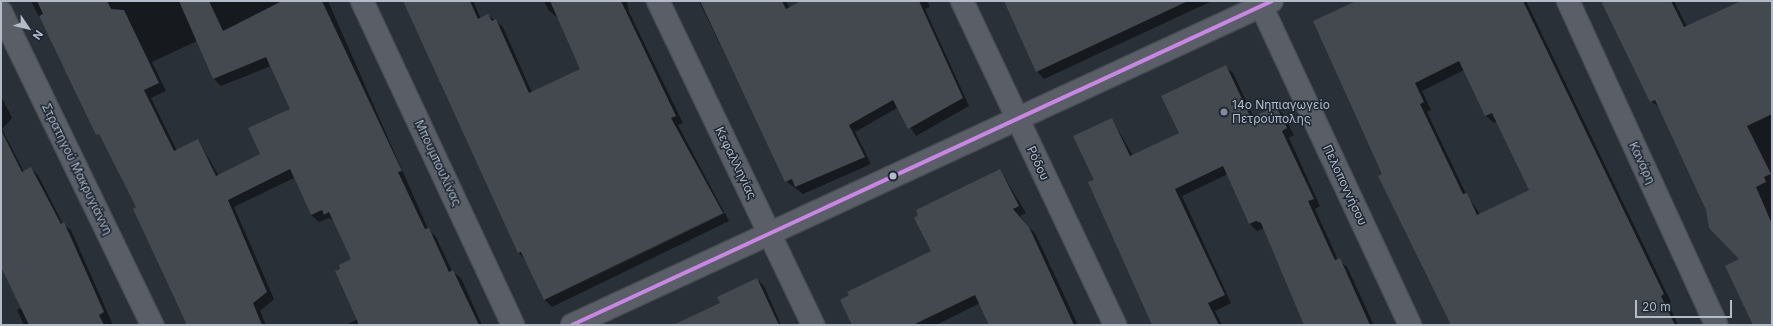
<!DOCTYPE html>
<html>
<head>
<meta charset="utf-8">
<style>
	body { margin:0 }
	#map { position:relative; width:1773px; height:326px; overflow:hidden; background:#2a3038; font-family:Inter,sans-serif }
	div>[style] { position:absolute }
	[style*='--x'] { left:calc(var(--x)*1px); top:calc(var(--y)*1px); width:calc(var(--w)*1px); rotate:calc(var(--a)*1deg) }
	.shadow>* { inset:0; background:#0007 }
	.building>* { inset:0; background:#444950 }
	.roads { filter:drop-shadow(1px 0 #484c53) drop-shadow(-1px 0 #484c53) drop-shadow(0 1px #484c53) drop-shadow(0 -1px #484c53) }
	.minor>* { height:22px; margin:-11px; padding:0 11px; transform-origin:11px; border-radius:11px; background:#5a5e66 }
	.bus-1>* { height:4px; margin:-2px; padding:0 2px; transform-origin:2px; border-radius:2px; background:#c787e3 }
	.dots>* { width:11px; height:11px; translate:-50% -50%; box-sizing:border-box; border:2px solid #1d2633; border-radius:50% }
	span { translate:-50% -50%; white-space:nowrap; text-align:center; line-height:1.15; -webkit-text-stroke:3px #1d2633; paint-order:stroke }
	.poi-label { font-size:12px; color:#b4bcc9 }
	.left { translate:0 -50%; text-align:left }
	.street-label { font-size:12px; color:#b4bcc9 }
	.frame { position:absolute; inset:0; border:2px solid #b4bcc9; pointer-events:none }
	.north { position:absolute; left:8px; top:8px; width:40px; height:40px; -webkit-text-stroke:3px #1d2633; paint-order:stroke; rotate:125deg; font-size:11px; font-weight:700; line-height:16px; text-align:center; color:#b4bcc9 }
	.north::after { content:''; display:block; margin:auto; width:14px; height:18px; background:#b4bcc9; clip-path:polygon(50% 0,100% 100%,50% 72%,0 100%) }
	.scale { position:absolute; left:1635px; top:300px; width:97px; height:18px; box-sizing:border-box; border:2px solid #b4bcc9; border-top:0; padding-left:5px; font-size:12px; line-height:14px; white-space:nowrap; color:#b4bcc9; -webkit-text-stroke:3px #1d2633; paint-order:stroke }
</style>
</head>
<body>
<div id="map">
	<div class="shadow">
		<div style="clip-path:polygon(evenodd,31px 1px,328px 1px,428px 229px,436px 237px,452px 271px,461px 278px,482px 325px,346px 325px,358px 319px,342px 269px,353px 259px,334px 221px,329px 218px,319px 222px,311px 215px,294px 178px,234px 207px,274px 299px,260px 311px,266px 325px,188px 325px,137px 208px,31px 1px,197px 41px,214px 79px,221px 86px,271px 66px,291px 110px,261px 155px,219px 176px,198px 140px,177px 151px,151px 98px,166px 91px,152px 62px,197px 41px)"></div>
		<div style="clip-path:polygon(404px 1px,473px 1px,481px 19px,488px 15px,503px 27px,532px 93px,581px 69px,558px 18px,549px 11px,544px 1px,627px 1px,629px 12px,683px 123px,678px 125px,724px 212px,547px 300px,725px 213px,729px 221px,552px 307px,545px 300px,526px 261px,519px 253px)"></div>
		<div style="clip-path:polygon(699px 1px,786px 1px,791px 10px,810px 1px,927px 1px,930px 7px,925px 9px,969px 106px,916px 136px,897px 108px,855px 132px,871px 164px,803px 194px,786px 181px)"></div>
		<div style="clip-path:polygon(1005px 1px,1212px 1px,1044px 79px,1037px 71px)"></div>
		<div style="clip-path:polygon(evenodd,1359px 1px,1526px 1px,1671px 302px,1668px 303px,1678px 325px,1451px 325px,1315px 22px,1359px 1px,1464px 70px,1486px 116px,1494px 123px,1497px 121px,1530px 191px,1480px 214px,1466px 194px,1427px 112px,1431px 110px,1422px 91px,1464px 70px)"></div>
		<div style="clip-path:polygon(1604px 1px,1674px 1px,1687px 27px,1743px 1px,1772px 1px,1772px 325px,1755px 325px,1741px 260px,1707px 209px,1660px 108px,1651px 101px)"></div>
		<div style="clip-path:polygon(1225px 66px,1233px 73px,1254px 118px,1276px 107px,1283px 114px,1294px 135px,1289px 138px,1320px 206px,1315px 209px,1338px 260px,1347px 267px,1374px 325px,1306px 325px,1264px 228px,1257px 231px,1250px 224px,1228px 174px,1182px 196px,1231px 303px,1215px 311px,1222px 325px,1156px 325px,1095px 180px,1112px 119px,1133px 156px,1180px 134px)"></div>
		<div style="clip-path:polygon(1px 96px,12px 118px,2px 129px,24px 172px,31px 168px,38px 175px,63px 224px,71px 230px,113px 325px,24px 325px,17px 310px,21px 308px,1px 265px)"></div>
		<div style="clip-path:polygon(1000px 170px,1026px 213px,1020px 216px,1036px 235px,1078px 325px,990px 325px,980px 303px,936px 325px,853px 325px,932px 252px)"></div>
		<div style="clip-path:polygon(757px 279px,764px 286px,781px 325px,675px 325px,722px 304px)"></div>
	</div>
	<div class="building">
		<div style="clip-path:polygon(37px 1px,107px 1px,111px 9px,124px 10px,159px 83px,144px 90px,174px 151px,198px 139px,216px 176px,260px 154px,248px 128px,290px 109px,266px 57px,213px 79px,179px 1px,209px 1px,223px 31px,282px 1px,322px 1px,402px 171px,398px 172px,425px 229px,429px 228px,449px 272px,453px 270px,479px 325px,359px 325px,335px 271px,340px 269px,339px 265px,351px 259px,329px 212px,324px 215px,322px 210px,311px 215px,290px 169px,228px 200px,267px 292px,253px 303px,262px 325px,187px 325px,133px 209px,136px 207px,99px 134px,96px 135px,39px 16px,43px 14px)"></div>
		<div style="clip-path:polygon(403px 1px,470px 1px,478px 19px,488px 14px,492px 21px,496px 19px,529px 93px,580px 69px,550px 1px,621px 1px,676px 116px,671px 118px,723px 213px,544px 300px,521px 252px,518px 253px)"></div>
		<div style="clip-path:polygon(700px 1px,782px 1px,786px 9px,801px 1px,919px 1px,963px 98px,908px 129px,893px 100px,849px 125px,865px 157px,795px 187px,792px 179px,785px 182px)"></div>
		<div style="clip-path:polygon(1004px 1px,1188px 1px,1036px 72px)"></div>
		<div style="clip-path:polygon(evenodd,1356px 1px,1523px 1px,1664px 294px,1661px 296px,1675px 325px,1451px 325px,1378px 176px,1382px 174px,1313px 21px,1356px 1px,1459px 61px,1485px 116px,1492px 113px,1529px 190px,1477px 215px,1467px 193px,1463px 194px,1420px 104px,1424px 102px,1415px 83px,1459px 61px)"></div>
		<div style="clip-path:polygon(1601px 1px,1671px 1px,1684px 27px,1741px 1px,1772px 1px,1772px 114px,1747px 126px,1771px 174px,1764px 177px,1766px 182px,1756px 187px,1772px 224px,1772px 325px,1753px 325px,1725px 266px,1739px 259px,1709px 228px,1706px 210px,1655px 100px,1650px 102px)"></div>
		<div style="clip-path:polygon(1226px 65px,1251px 118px,1276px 106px,1287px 128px,1282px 131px,1314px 199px,1308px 201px,1333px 256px,1335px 260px,1340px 258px,1370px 325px,1304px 325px,1261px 223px,1256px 221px,1249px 224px,1223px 166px,1175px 189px,1225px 295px,1208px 303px,1219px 325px,1152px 325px,1088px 182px,1094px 180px,1073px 136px,1112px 118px,1130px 156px,1179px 133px,1161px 96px)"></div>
		<div style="clip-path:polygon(1px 130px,22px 172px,31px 167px,61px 224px,64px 222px,104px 312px,99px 315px,104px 325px,29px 325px,1px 267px)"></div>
		<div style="clip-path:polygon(1000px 169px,1019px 206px,1013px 209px,1029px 227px,1074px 325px,989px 325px,975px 295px,913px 325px,852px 325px,840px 300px,849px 295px,847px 292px,931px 251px,914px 218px,918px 215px,916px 210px)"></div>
		<div style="clip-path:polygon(757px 278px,779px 325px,673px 325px,720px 303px,717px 297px)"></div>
	</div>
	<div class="roads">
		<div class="minor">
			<div style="--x:362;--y:1;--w:357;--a:65"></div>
			<div style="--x:658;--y:1;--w:359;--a:64.4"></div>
			<div style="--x:962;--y:1;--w:358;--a:64.7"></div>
			<div style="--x:1259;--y:1;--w:357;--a:65"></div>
			<div style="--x:1568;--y:1;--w:356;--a:65.4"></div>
			<div style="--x:1;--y:12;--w:348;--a:64.2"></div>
			<div style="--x:572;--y:325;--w:771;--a:-24.84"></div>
		</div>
	</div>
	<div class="bus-1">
		<div style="--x:572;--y:325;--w:771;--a:-24.84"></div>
	</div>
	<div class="dots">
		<div style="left:1224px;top:112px;background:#848b96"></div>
		<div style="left:893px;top:176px;background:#b4bcc9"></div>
	</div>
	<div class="poi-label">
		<span class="left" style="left:1232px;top:112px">14ο Νηπιαγωγείο<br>Πετρούπολης</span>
	</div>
	<div class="street-label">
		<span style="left:438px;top:163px;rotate:65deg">Μπουμπουλίνας</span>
		<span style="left:736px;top:163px;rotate:64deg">Κεφαλληνίας</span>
		<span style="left:1038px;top:163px;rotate:65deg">Ρόδου</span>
		<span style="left:1642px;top:163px;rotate:65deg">Κανάρη</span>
		<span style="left:77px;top:169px;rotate:64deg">Στρατηγού Μακρυγιάννη</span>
		<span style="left:1345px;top:185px;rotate:65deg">Πελοποννήσου</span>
	</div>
	<div class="frame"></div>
	<div class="north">N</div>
	<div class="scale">20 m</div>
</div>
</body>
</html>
